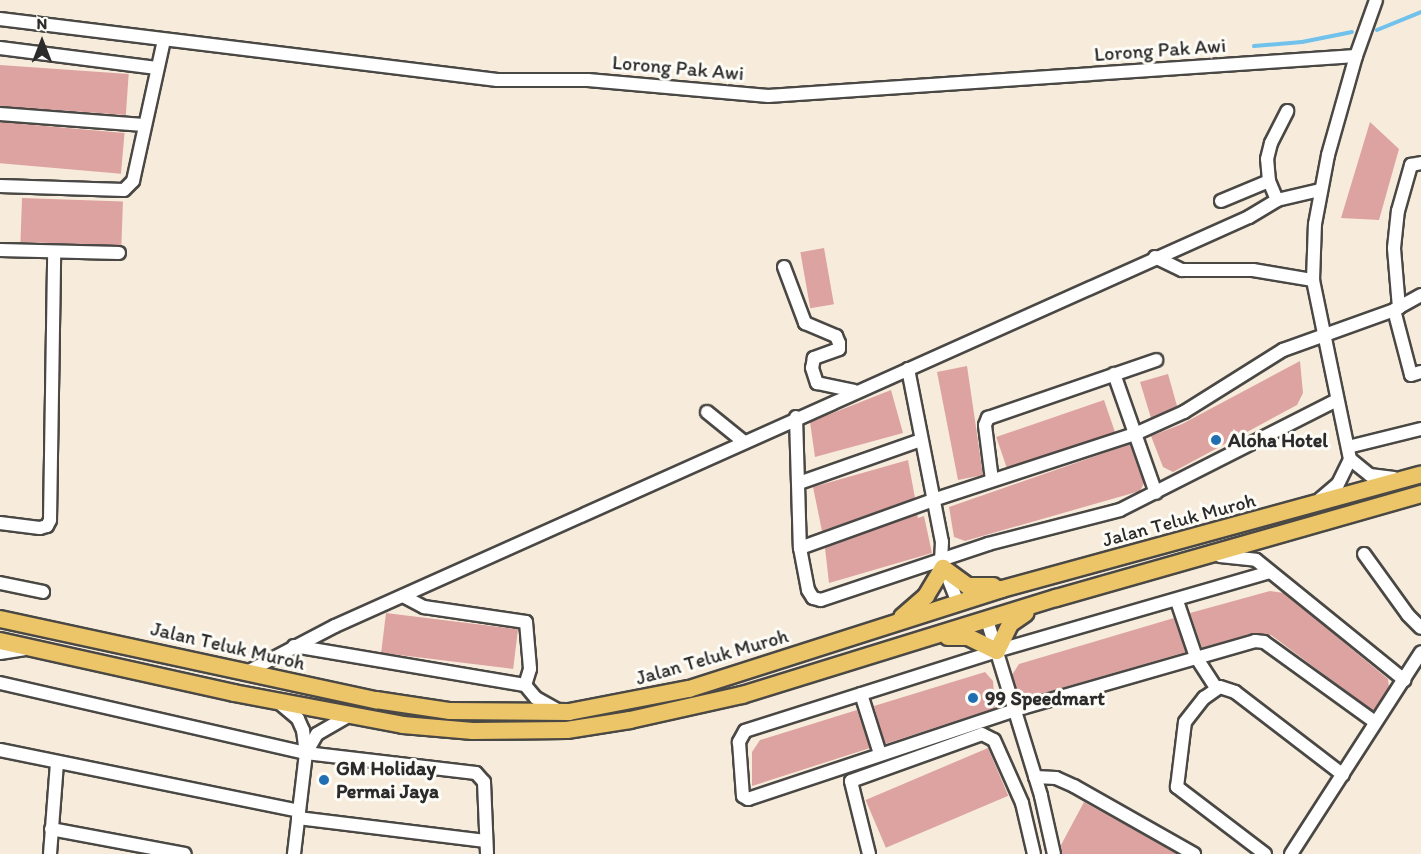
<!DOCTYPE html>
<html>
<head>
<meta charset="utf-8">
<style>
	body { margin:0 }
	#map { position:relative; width:1421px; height:854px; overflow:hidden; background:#f7ecdb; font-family:Itim,sans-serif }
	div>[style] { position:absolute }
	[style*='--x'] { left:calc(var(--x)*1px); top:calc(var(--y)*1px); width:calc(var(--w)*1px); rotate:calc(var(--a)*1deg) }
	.stream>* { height:4px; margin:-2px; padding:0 2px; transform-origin:2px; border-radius:2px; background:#70c1eb }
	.building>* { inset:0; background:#dda3a1; transform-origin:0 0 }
	.roads { filter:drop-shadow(2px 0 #4a4845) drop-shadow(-2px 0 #4a4845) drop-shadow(0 2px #4a4845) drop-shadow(0 -2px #4a4845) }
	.minor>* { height:12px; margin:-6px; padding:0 6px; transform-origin:6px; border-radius:6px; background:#fff }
	.major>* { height:16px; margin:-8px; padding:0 8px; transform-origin:8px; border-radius:8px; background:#edc569 }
	.dots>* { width:16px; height:16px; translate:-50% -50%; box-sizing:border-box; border:3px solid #fdfcf7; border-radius:50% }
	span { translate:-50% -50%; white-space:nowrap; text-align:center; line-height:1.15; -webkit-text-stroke:6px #fdfcf7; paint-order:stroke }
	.street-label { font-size:20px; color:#2b2b2b }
	.poi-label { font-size:20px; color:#2b2b2b; font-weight:700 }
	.left { translate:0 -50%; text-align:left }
	.north { position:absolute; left:12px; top:12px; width:60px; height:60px; -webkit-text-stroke:4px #fdfcf7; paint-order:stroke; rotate:0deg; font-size:16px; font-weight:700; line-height:24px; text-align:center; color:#2b2b2b }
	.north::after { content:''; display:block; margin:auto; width:21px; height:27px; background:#2b2b2b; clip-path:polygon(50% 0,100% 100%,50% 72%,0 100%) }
</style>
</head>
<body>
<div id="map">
	<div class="stream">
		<div style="--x:1377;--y:30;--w:48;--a:-22.2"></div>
		<div style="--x:1254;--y:46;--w:48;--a:-4.8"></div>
		<div style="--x:1302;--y:42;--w:51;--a:-11.3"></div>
	</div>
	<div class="building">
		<div style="left:0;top:65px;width:129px;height:41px;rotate:4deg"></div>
		<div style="left:0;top:122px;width:125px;height:41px;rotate:5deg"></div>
		<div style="clip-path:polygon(1370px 122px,1399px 149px,1379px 220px,1341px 218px)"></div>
		<div style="left:22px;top:198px;width:101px;height:44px;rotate:2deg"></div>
		<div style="left:824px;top:248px;width:57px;height:24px;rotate:80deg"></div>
		<div style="clip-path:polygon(1300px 361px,1303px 393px,1297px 405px,1173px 472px,1163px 467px,1151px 436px,1182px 424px)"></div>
		<div style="clip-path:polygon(967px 366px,983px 475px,958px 480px,937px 372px)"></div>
		<div style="clip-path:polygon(1168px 374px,1177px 406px,1151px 418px,1140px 382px)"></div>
		<div style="clip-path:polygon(891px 390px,903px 433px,815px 457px,810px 422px)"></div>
		<div style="left:1104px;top:400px;width:34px;height:114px;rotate:71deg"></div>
		<div style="clip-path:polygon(1130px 444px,1144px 483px,1140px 491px,965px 541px,954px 537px,949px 507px)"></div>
		<div style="clip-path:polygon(908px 460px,915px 498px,822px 531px,813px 487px)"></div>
		<div style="clip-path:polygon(917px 514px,918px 518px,924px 516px,932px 553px,829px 583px,825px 548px)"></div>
		<div style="clip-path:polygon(1270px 591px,1284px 593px,1388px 679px,1389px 687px,1373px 711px,1271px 635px,1253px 633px,1202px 648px,1190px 613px)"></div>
		<div style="left:386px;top:613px;width:133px;height:40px;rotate:7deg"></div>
		<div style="clip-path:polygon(1174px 618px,1186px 652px,1020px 700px,1012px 675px,1019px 664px)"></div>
		<div style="clip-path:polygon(985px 672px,993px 681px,995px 708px,885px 744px,874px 706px)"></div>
		<div style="clip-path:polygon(857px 710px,870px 748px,752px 786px,752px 752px,760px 740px)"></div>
		<div style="left:988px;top:748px;width:52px;height:133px;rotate:67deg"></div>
		<div style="clip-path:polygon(1084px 802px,1129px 827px,1177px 854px,1062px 854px,1061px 845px)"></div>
	</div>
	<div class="roads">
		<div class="minor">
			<div style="--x:0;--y:19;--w:501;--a:7"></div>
			<div style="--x:497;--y:80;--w:91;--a:0"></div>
			<div style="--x:588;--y:80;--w:181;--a:5.1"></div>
			<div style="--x:768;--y:96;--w:589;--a:-3.89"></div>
			<div style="--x:0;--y:48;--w:158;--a:7.3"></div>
			<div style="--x:0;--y:114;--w:144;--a:4.4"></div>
			<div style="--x:0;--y:186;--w:124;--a:1.8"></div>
			<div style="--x:124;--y:190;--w:13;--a:-45"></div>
			<div style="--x:133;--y:181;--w:144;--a:-77.6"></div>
			<div style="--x:1277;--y:200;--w:21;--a:-113"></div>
			<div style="--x:1269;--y:181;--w:22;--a:-95"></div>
			<div style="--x:1267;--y:159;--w:16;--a:-76"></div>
			<div style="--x:1271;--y:143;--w:36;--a:-63"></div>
			<div style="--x:1221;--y:201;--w:52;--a:-22.6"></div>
			<div style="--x:0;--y:250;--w:119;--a:1.4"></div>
			<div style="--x:1155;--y:257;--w:30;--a:26"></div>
			<div style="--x:1182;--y:270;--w:71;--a:0"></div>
			<div style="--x:1253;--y:270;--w:61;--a:9.5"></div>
			<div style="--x:784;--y:267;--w:60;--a:69.4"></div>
			<div style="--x:805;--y:323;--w:34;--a:23"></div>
			<div style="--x:836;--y:336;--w:8;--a:67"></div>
			<div style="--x:839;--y:343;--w:6;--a:90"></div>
			<div style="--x:839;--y:349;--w:27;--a:160"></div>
			<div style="--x:814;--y:358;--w:10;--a:101"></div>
			<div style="--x:812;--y:368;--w:16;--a:72"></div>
			<div style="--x:817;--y:383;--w:38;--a:12"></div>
			<div style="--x:1399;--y:308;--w:60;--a:-94.8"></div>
			<div style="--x:1394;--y:248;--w:37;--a:-84"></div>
			<div style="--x:1398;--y:211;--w:48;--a:-74.2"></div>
			<div style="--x:1411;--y:165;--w:10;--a:-11"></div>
			<div style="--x:1394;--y:310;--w:67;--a:75.3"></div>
			<div style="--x:1411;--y:375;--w:10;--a:-17"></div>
			<div style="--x:908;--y:369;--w:176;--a:78.9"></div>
			<div style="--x:942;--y:542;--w:18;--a:93"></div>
			<div style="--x:941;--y:560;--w:46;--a:68.4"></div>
			<div style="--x:1114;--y:374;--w:126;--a:70.6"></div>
			<div style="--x:707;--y:412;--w:48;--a:39"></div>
			<div style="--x:796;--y:417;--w:131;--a:88.3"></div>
			<div style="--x:800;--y:548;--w:43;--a:79.2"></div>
			<div style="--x:808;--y:590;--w:9;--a:58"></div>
			<div style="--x:813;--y:598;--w:8;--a:14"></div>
			<div style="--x:821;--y:600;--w:176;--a:-18.5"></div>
			<div style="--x:988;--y:544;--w:136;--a:-14.4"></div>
			<div style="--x:1120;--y:510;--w:243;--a:-26.9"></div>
			<div style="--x:1348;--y:447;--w:75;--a:-13.9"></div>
			<div style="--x:1350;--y:459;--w:26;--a:39"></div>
			<div style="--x:1370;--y:475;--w:24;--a:7"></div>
			<div style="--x:992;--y:480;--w:55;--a:-97.3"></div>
			<div style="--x:985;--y:425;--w:8;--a:-67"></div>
			<div style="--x:988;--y:418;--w:178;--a:-19"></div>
			<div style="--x:799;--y:483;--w:129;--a:-19.4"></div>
			<div style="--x:1320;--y:499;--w:23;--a:-40"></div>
			<div style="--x:1338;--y:484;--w:28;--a:-64"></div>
			<div style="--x:1350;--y:459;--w:183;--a:-101.7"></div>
			<div style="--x:1313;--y:280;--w:56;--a:-88"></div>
			<div style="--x:1315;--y:224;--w:70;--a:-79.3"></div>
			<div style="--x:1328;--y:155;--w:103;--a:-74.2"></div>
			<div style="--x:1356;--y:56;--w:59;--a:-70.3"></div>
			<div style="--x:0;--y:523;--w:40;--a:7.1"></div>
			<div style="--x:40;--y:528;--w:7;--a:-16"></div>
			<div style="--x:47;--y:526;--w:7;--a:-63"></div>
			<div style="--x:50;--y:520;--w:268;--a:-89.1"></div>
			<div style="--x:800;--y:548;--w:141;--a:-19.8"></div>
			<div style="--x:933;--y:500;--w:213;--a:-18.1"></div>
			<div style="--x:1135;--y:434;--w:54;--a:-24.2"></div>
			<div style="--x:1184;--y:412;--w:117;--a:-32.1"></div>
			<div style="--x:1283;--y:350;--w:118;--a:-19.8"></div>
			<div style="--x:1394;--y:310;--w:31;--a:-29"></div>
			<div style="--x:1364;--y:554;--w:75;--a:54.2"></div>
			<div style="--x:1408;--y:615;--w:18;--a:45"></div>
			<div style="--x:1220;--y:556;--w:36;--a:6"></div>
			<div style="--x:1256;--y:560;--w:191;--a:39"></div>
			<div style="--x:1270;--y:572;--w:284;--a:163.9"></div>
			<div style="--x:997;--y:651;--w:264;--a:162.4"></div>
			<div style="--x:745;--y:731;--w:13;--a:119"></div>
			<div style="--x:739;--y:742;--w:54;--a:85.8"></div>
			<div style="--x:743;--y:796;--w:6;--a:31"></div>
			<div style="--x:748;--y:799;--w:281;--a:-18.4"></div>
			<div style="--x:1015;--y:710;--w:250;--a:-16"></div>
			<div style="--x:1255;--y:641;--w:9;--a:6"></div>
			<div style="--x:1264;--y:642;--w:137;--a:35.8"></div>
			<div style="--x:0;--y:583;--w:44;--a:11.8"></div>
			<div style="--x:403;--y:596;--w:24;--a:28"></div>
			<div style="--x:424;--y:607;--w:103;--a:8.4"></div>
			<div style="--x:526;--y:622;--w:47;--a:85.1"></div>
			<div style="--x:530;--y:669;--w:17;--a:107"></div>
			<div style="--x:1177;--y:601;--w:59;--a:71.3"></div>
			<div style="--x:1196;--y:657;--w:37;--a:57"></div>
			<div style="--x:987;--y:620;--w:184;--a:72.9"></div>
			<div style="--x:1041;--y:796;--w:59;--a:77.4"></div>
			<div style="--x:294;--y:646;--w:234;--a:9.6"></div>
			<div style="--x:525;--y:685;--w:17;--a:50"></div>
			<div style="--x:536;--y:698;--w:23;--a:29"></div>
			<div style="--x:0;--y:653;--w:24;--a:-9"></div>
			<div style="--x:247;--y:672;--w:99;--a:-27.6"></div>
			<div style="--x:335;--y:626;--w:1001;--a:-24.11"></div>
			<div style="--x:1249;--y:217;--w:33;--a:-31"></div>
			<div style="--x:1277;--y:200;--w:44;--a:-13.1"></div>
			<div style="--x:0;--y:683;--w:314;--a:12.9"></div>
			<div style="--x:306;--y:753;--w:171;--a:6.7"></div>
			<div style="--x:476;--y:773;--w:12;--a:48"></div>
			<div style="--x:484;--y:782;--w:72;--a:87.6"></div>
			<div style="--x:861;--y:694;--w:63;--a:72.4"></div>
			<div style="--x:278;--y:702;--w:26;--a:40"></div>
			<div style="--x:298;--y:719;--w:12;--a:66"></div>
			<div style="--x:303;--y:730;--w:23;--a:83"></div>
			<div style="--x:306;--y:753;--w:102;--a:96.8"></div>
			<div style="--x:0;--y:750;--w:305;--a:11.5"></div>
			<div style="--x:306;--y:753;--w:22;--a:-60"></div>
			<div style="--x:317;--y:734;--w:38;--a:-30"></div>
			<div style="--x:1035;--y:777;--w:21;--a:3"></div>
			<div style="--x:1056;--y:778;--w:20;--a:24"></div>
			<div style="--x:1074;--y:786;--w:138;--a:29.5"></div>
			<div style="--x:298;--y:818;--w:189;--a:7"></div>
			<div style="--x:51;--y:829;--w:136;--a:10.6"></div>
			<div style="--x:50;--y:854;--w:92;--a:-85.6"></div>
			<div style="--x:869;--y:854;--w:75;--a:-103.9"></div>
			<div style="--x:851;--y:781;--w:139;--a:-19.7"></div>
			<div style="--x:982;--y:734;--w:13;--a:27"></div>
			<div style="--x:994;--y:740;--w:69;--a:66"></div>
			<div style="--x:1022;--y:803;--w:52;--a:76.8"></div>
			<div style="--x:1265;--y:854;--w:111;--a:-142.7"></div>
			<div style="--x:1177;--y:787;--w:65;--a:-83"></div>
			<div style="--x:1185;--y:722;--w:31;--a:-52"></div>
			<div style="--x:1204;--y:698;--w:19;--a:-35"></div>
			<div style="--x:1220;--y:687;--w:16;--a:18"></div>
			<div style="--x:1235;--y:692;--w:136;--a:37.5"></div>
			<div style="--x:1291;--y:854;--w:240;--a:-57.2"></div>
		</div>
		<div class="major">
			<div style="--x:902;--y:617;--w:32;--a:-41"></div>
			<div style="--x:926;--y:596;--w:33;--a:-59"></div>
			<div style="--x:943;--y:568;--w:31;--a:36"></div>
			<div style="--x:968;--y:586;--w:25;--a:0"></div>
			<div style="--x:0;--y:619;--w:385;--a:12.2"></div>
			<div style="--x:376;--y:700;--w:75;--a:8.5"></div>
			<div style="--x:450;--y:711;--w:119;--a:0.5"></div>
			<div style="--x:569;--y:712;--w:122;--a:-10.9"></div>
			<div style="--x:689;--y:689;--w:329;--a:-17.7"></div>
			<div style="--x:1002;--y:589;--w:434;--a:-15.3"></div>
			<div style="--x:948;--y:637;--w:20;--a:0"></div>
			<div style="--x:968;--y:637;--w:32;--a:26"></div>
			<div style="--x:997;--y:651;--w:30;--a:-64"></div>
			<div style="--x:1010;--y:624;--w:19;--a:-35"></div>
			<div style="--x:0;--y:641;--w:240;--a:12.5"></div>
			<div style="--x:234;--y:693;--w:172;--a:10.7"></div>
			<div style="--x:403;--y:725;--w:70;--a:4.9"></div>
			<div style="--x:473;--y:731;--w:94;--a:-0.6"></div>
			<div style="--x:567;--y:730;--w:64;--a:-9"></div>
			<div style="--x:630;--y:720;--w:115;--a:-12.6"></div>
			<div style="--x:742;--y:695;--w:329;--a:-17.2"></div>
			<div style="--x:1056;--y:598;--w:380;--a:-15.9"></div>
		</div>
	</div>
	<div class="dots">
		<div style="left:1216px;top:440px;background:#1f6fb2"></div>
		<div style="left:973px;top:698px;background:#1f6fb2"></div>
		<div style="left:324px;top:780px;background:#1f6fb2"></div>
	</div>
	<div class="street-label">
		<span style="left:1160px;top:50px;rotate:-4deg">Lorong Pak Awi</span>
		<span style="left:678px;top:68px;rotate:5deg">Lorong Pak Awi</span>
		<span style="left:1179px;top:520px;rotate:-15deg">Jalan Teluk Muroh</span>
		<span style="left:228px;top:646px;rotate:13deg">Jalan Teluk Muroh</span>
		<span style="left:712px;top:657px;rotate:-16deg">Jalan Teluk Muroh</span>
	</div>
	<div class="poi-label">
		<span class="left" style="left:1228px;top:440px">Aloha Hotel</span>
		<span class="left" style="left:985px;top:698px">99 Speedmart</span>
		<span class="left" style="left:336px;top:780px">GM Holiday<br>Permai Jaya</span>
	</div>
	<div class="north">N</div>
</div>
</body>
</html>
